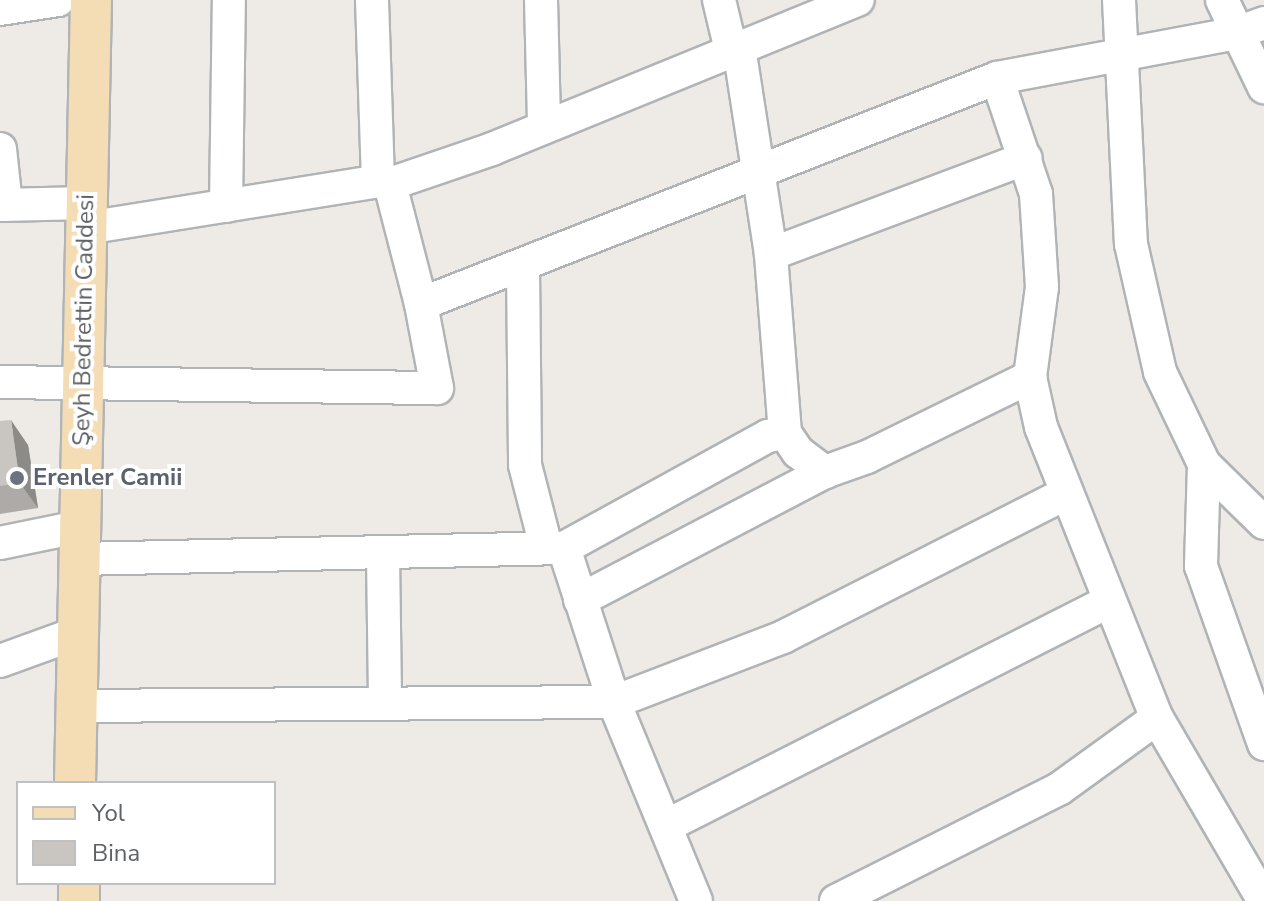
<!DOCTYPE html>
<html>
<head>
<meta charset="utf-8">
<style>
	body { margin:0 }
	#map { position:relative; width:1264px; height:901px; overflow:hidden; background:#eeebe6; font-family:"Nunito Sans",sans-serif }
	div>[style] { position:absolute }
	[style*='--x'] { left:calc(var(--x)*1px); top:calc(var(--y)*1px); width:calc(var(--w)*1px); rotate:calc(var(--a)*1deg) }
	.roads { filter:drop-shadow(2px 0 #b1b4b6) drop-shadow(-2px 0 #b1b4b6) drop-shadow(0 2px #b1b4b6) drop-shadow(0 -2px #b1b4b6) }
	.minor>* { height:32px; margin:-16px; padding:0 16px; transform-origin:16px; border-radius:16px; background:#fff }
	.major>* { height:40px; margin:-20px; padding:0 20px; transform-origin:20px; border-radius:20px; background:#f4ddb5 }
	.wall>* { inset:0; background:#adaaa7 }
	.shaded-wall>* { inset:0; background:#8d8b88 }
	.building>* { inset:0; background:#c9c6c2 }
	.dots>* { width:22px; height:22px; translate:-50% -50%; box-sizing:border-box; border:4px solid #fff; border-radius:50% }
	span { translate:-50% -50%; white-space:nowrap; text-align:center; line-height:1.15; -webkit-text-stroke:8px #fff; paint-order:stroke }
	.street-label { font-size:24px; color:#5e6264 }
	.worship-label { font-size:24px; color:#5b616d; font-weight:700 }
	.left { translate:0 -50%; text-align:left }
	.legend { position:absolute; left:16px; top:781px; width:260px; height:104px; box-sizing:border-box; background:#fff; border:2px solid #bfc0c1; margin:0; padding:10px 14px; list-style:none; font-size:24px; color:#5e6264 }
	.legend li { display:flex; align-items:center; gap:16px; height:40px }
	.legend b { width:40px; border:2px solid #bfc0c1 }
</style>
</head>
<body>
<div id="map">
	<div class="roads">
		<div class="minor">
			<div style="--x:372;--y:0;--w:181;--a:88.1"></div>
			<div style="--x:541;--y:0;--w:127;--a:88.6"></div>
			<div style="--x:719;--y:0;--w:51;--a:76.5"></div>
			<div style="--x:1119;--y:0;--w:244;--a:87.2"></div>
			<div style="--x:1131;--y:244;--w:131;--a:77.2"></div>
			<div style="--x:1160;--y:372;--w:102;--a:64.4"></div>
			<div style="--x:1204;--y:464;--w:84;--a:44.5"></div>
			<div style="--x:1222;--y:0;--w:97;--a:64.2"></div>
			<div style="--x:0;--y:9;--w:59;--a:-8.8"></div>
			<div style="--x:997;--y:78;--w:122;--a:71.4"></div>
			<div style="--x:1036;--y:194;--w:93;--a:86.3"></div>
			<div style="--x:1042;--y:287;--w:91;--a:97.6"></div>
			<div style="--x:1030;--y:377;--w:51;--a:77.6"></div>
			<div style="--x:1041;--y:427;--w:313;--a:68.3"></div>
			<div style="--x:1157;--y:718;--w:212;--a:59.7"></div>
			<div style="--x:0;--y:149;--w:56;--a:83.9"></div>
			<div style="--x:390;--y:184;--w:124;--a:75.5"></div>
			<div style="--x:0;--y:205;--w:87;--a:-1.3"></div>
			<div style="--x:226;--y:206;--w:206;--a:-89.2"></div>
			<div style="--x:86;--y:228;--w:296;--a:-9.1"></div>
			<div style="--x:378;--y:181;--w:12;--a:14"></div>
			<div style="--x:390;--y:184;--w:108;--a:-18.9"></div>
			<div style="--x:492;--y:149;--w:395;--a:-22.2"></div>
			<div style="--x:771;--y:254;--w:272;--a:-20.6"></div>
			<div style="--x:523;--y:267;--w:198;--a:89.4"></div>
			<div style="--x:525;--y:465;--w:85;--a:75.6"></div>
			<div style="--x:0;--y:382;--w:437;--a:0.8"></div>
			<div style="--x:437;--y:388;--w:86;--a:-100.8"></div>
			<div style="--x:421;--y:304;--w:619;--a:-21.42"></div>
			<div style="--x:997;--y:78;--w:244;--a:-10.6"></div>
			<div style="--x:1237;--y:33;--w:29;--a:-20"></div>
			<div style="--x:785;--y:433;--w:23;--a:56"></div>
			<div style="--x:798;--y:452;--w:34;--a:37"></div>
			<div style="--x:825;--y:472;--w:45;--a:-19.7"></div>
			<div style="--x:867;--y:457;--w:182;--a:-26.1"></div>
			<div style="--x:1204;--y:464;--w:102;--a:91.7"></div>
			<div style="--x:1201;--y:566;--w:189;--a:70.5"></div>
			<div style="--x:0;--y:543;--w:80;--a:-11.6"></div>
			<div style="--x:564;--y:548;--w:162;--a:72"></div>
			<div style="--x:614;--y:702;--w:215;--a:67.6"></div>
			<div style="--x:383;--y:555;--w:146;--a:89.2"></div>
			<div style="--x:79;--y:559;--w:485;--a:-1.3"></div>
			<div style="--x:564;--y:548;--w:233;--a:-28.8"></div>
			<div style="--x:768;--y:436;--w:17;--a:-10"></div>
			<div style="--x:785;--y:433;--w:180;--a:-94.5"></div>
			<div style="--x:771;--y:254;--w:209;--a:-98.8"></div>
			<div style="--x:580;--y:600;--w:276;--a:-27.6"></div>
			<div style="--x:0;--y:661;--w:82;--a:-20"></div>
			<div style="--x:76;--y:706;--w:538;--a:-0.43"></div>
			<div style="--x:614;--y:702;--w:181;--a:-21"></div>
			<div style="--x:783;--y:637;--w:316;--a:-26.9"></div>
			<div style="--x:668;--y:825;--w:493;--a:-26.9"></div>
			<div style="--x:836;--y:901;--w:250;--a:-26.7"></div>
			<div style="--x:1059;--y:789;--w:121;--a:-35.9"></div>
		</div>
		<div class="major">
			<div style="--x:75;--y:783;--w:783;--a:-88.83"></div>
			<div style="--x:79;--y:901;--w:18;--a:-90"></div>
		</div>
	</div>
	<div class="wall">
		<div style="clip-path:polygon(0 421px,28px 445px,38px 508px,0 514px)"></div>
	</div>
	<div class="shaded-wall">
		<div style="clip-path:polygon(11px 420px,28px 445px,38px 508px,20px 483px)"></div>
	</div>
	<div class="building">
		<div style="clip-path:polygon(11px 420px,20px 483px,0 486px,0 421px)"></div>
	</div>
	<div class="dots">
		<div style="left:17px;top:478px;background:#6b7280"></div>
	</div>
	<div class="street-label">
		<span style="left:84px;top:320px;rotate:-89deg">Şeyh Bedrettin Caddesi</span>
	</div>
	<div class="worship-label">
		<span class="left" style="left:33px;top:478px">Erenler Camii</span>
	</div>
	<ul class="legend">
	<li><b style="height:10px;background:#f4ddb5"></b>Yol</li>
	<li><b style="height:22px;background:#c9c6c2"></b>Bina</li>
	</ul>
</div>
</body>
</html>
